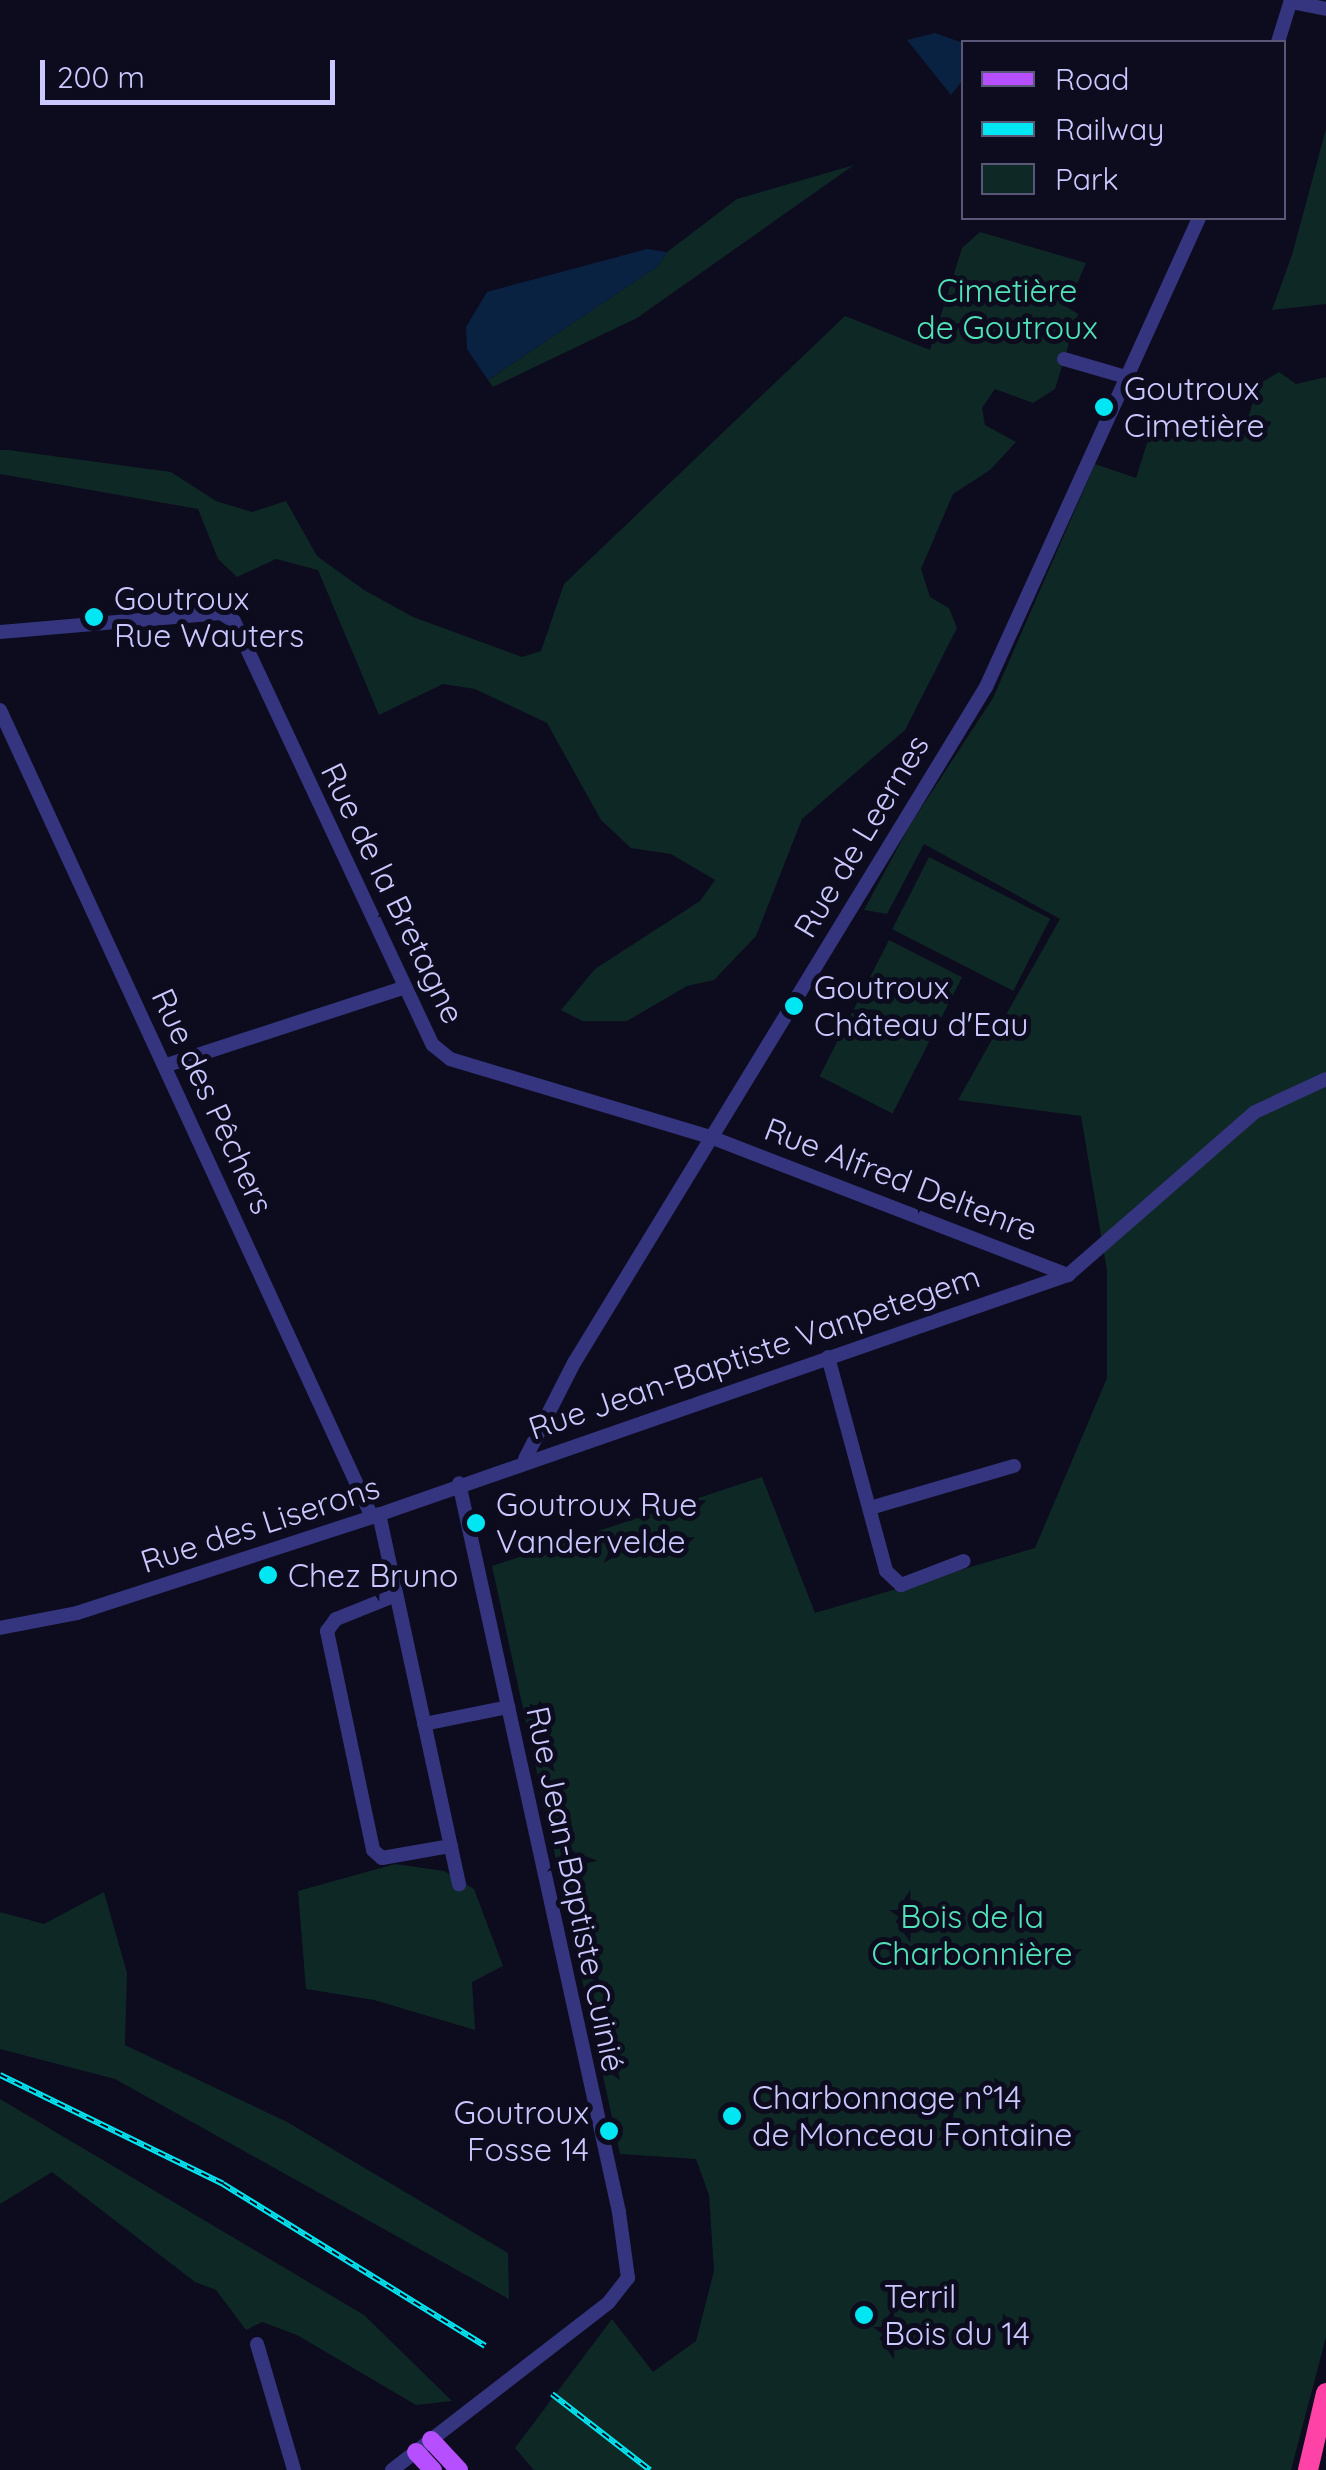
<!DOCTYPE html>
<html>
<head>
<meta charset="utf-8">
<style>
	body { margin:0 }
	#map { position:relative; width:1326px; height:2470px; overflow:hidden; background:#0d0b1e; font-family:Quicksand,sans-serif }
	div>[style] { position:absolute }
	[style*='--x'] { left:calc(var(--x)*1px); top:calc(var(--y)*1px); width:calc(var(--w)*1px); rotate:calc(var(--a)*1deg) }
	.green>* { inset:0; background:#0e2825; transform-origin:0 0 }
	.water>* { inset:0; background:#0a2242 }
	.minor>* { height:14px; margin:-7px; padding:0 7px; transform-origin:7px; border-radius:7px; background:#34357e }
	.major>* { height:18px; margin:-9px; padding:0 9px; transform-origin:9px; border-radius:9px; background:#b54fff }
	.highway>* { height:20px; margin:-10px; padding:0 10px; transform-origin:10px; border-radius:10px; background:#ff43a6 }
	.rail>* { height:6px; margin-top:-3px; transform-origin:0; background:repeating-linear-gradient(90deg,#0d0b1e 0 8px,#00e6f3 0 16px); box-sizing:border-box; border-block:2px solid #00e6f3 }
	.dots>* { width:28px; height:28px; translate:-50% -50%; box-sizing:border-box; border:5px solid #0d0b1e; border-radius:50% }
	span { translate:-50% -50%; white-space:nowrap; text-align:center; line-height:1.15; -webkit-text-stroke:10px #0d0b1e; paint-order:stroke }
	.park-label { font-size:32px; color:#51e2b7 }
	.poi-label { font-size:32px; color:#cbc8ff }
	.left { translate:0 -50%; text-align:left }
	.right { translate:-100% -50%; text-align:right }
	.street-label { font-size:32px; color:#cbc8ff }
	.legend { position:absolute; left:961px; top:40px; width:325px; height:180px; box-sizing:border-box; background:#0d0b1e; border:2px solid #595778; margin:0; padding:12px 18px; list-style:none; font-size:30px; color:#cbc8ff }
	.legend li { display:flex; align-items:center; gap:20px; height:50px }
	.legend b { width:50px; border:2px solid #595778 }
	.scale { position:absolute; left:40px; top:60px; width:295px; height:45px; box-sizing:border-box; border:5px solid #cbc8ff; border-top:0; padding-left:12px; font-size:30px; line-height:35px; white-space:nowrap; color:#cbc8ff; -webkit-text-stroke:8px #0d0b1e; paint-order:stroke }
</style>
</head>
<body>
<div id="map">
	<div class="green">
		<div style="clip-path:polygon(1326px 129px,1326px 304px,1272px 310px,1292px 255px)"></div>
		<div style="clip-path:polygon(854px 165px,637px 318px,493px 387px,488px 380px,658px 266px,667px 252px,737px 199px)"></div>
		<div style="clip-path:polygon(980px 232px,1086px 263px,1067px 307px,1078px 314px,1055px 389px,1033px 403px,995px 389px,982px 408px,985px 425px,1016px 442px,990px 470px,953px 494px,921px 569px,930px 597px,949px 608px,957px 628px,905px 730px,802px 819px,756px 936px,714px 980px,687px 986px,627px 1021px,582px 1021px,561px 1010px,595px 969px,700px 901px,715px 880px,671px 854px,631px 848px,601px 820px,547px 723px,475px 689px,443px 684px,379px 715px,318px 570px,276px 559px,237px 577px,218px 559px,198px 509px,0 474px,0 450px,8px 450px,171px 472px,216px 501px,252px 512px,286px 501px,317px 556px,364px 590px,413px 617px,522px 657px,541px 651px,564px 584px,845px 316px,930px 350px,962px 248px)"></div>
		<div style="clip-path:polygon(1279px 372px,1296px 384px,1326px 377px,1326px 2337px,1291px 2470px,534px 2470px,515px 2448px,612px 2319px,653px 2372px,696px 2341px,714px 2271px,709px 2195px,696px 2159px,620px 2154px,492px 1566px,762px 1477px,815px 1613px,1035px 1548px,1107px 1378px,1107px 1271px,1081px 1116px,958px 1100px,1060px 919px,924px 844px,887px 914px,864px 910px,910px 825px,993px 698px,1095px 464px,1136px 478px,1155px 418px,1241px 439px,1259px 384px)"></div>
		<div style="left:929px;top:857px;width:136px;height:81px;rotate:27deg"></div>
		<div style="left:889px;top:940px;width:82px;height:153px;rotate:27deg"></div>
		<div style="clip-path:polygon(395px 1864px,444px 1871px,474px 1889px,503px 1966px,472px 1982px,475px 2030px,374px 2000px,306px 1989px,298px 1891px)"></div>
		<div style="clip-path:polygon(104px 1892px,127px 1973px,125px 2045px,287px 2122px,508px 2253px,509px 2299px,115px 2079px,0 2049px,0 1912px,44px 1924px)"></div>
		<div style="clip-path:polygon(0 2099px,364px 2315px,452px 2401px,416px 2405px,297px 2335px,262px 2322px,246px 2330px,216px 2290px,195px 2282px,52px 2172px,0 2204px)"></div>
	</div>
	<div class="water">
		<div style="clip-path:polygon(935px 33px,963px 43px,963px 80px,951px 95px,907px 40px)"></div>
		<div style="clip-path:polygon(647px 249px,667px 252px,658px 266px,488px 380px,467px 349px,466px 327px,487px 292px)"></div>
	</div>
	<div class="minor">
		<div style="--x:1291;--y:2;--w:36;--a:11"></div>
		<div style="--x:1278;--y:42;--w:44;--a:-72.8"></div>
		<div style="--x:1064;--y:359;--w:65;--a:16.2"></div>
		<div style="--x:0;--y:632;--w:222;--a:-4.9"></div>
		<div style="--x:221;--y:613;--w:15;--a:32"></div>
		<div style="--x:234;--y:621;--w:468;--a:64.9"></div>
		<div style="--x:433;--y:1045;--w:22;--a:39"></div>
		<div style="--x:450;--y:1059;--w:275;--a:16.7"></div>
		<div style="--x:713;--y:1138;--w:381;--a:21.1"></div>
		<div style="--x:0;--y:710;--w:889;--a:65.25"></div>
		<div style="--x:167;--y:1065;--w:250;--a:-18.1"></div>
		<div style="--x:828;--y:1357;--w:222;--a:74.8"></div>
		<div style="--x:886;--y:1571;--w:21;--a:43"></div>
		<div style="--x:901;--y:1585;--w:67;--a:-20.9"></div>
		<div style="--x:525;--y:1459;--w:108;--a:-63"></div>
		<div style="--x:574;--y:1363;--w:792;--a:-58.64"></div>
		<div style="--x:986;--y:687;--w:515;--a:-65.57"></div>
		<div style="--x:870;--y:1508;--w:150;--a:-16.3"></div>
		<div style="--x:379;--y:1514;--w:379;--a:77.8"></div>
		<div style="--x:396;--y:1595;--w:65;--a:158.2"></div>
		<div style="--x:336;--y:1619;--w:15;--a:127"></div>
		<div style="--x:327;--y:1631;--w:224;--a:78.1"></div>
		<div style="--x:373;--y:1850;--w:12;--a:42"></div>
		<div style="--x:382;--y:1858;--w:70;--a:-9.9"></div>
		<div style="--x:0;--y:1628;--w:78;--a:-11"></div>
		<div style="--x:77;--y:1613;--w:310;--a:-18"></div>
		<div style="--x:372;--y:1517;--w:737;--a:-19.17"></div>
		<div style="--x:1068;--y:1275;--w:248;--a:-41.1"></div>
		<div style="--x:1255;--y:1112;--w:78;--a:-24.9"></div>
		<div style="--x:424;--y:1724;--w:86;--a:-11.4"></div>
		<div style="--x:257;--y:2344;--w:131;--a:73.6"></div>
		<div style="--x:392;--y:2470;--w:274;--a:-37.7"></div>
		<div style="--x:609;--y:2302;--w:31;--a:-52"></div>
		<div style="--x:628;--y:2278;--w:67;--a:-97.8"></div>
		<div style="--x:619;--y:2212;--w:746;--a:-102.38"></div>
	</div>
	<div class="major">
		<div style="--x:431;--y:2440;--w:41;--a:47"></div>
		<div style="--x:416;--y:2452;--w:25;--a:47"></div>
	</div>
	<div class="highway">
		<div style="--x:1308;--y:2470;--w:79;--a:-76.8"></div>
	</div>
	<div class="rail">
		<div style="--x:0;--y:2075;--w:248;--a:26"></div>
		<div style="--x:223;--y:2184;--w:308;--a:31.7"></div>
		<div style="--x:552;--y:2394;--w:124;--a:37.8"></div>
	</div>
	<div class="dots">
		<div style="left:1104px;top:407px;background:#00e6f3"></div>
		<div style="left:94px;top:617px;background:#00e6f3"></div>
		<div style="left:794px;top:1006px;background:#00e6f3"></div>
		<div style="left:476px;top:1523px;background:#00e6f3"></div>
		<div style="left:268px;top:1575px;background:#00e6f3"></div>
		<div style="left:732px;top:2116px;background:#00e6f3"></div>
		<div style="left:609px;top:2131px;background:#00e6f3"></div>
		<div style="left:864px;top:2315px;background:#00e6f3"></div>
	</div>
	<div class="park-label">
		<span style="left:1007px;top:309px">Cimetière<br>de Goutroux</span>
		<span style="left:972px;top:1935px">Bois de la<br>Charbonnière</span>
	</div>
	<div class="poi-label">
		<span class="left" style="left:1124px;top:407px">Goutroux<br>Cimetière</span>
		<span class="left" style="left:114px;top:617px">Goutroux<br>Rue Wauters</span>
		<span class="left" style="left:814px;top:1006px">Goutroux<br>Château d'Eau</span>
		<span class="left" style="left:496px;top:1523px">Goutroux Rue<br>Vandervelde</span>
		<span class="left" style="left:288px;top:1575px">Chez Bruno</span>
		<span class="left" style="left:752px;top:2116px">Charbonnage n°14<br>de Monceau Fontaine</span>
		<span class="right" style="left:589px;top:2131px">Goutroux<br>Fosse 14</span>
		<span class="left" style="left:884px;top:2315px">Terril<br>Bois du 14</span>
	</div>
	<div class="street-label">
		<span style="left:861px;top:836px;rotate:-59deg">Rue de Leernes</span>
		<span style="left:393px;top:893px;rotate:64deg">Rue de la Bretagne</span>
		<span style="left:213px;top:1101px;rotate:65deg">Rue des Pêchers</span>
		<span style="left:901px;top:1179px;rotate:21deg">Rue Alfred Deltenre</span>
		<span style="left:754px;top:1352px;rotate:-19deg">Rue Jean-Baptiste Vanpetegem</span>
		<span style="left:260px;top:1524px;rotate:-18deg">Rue des Liserons</span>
		<span style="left:576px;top:1889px;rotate:78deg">Rue Jean-Baptiste Cuinié</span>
	</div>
	<ul class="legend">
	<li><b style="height:12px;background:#b54fff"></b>Road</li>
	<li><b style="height:12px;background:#00e6f3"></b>Railway</li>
	<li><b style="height:28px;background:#0e2825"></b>Park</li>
	</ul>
	<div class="scale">200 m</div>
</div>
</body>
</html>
